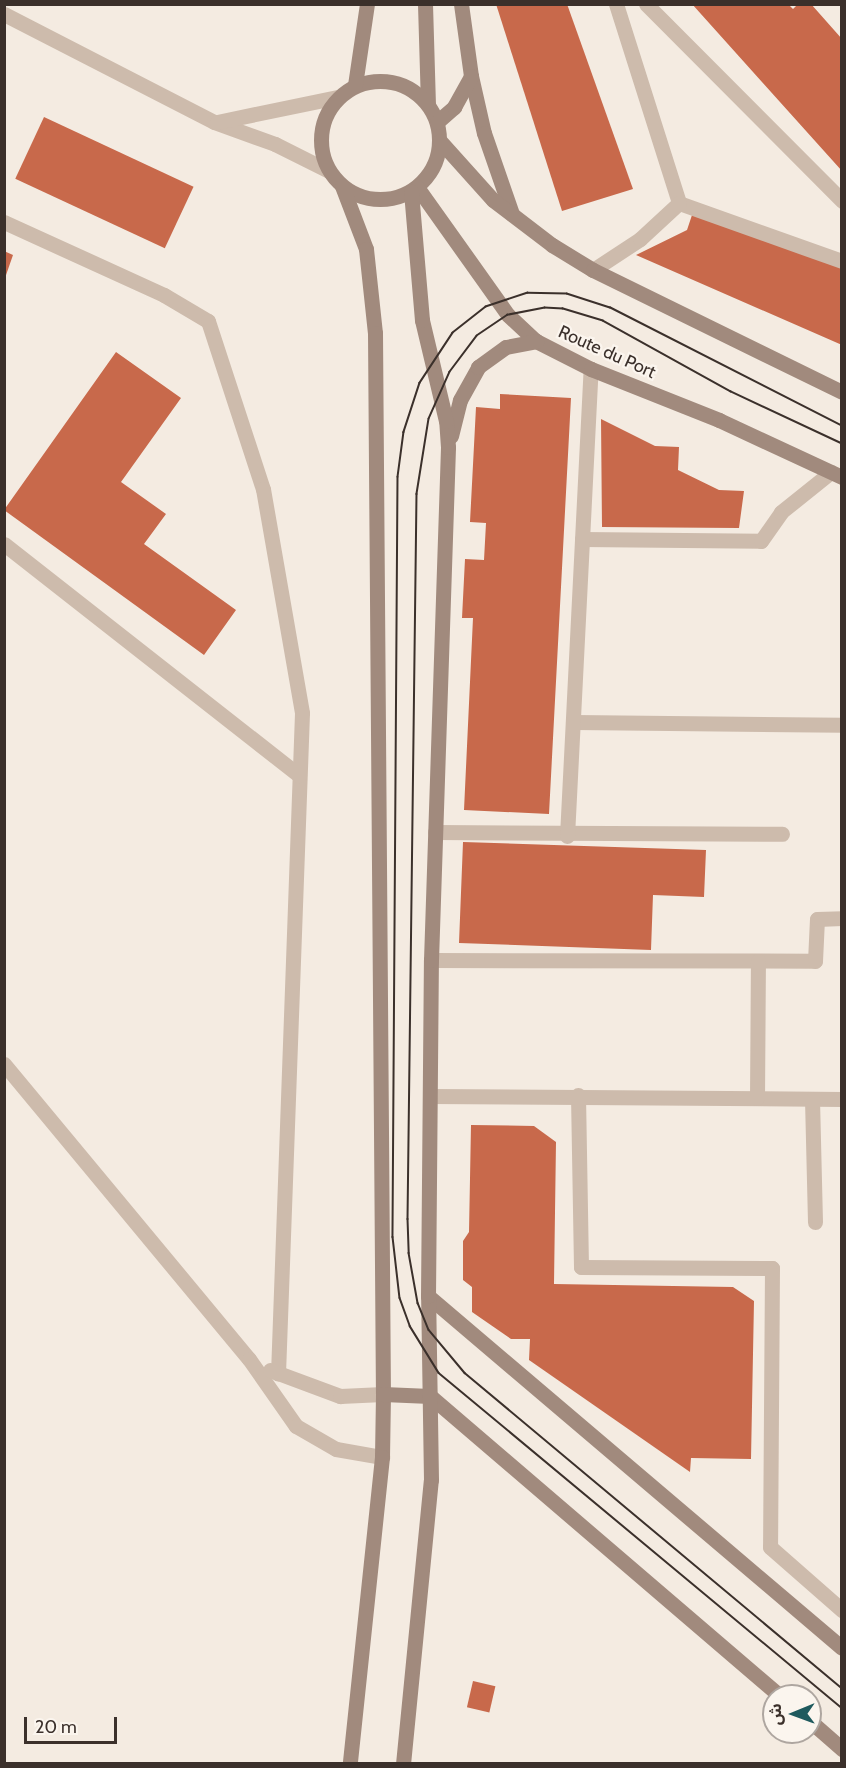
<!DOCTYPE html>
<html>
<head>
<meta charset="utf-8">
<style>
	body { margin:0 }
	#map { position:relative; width:846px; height:1768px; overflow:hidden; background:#f4ebe1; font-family:Cabin,"Noto Sans Arabic",sans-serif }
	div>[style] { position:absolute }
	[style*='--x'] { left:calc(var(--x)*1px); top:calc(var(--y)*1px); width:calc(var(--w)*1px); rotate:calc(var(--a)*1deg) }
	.building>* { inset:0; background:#c8694b; transform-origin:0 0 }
	.lane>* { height:15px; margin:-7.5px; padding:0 7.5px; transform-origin:7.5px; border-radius:7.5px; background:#cdbbac }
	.street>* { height:15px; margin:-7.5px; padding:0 7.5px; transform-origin:7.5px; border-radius:7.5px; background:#cdbbac }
	.secondary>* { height:15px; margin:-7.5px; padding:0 7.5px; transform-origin:7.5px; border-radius:7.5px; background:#a18a7d }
	.secondary>.ring { margin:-7.5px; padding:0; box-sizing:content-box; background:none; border:15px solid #a18a7d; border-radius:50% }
	.tram>* { height:1.5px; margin:-0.75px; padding:0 0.75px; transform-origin:0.75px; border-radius:0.75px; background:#3b302b }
	span { translate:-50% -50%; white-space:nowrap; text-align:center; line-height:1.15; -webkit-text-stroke:4.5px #fbf5ee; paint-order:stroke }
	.street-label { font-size:18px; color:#3b302b }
	.frame { position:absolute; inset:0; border:6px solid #3b302b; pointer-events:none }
	.north { position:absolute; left:762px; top:1684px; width:60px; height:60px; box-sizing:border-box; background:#fbf5ee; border:2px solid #aea6a0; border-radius:50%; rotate:269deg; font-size:16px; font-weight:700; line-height:24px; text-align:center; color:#3b302b }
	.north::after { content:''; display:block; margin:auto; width:21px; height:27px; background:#1f5a5e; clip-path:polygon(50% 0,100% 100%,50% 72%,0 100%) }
	.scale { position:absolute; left:24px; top:1717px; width:93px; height:27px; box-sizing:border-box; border:3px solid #3b302b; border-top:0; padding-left:8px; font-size:18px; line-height:21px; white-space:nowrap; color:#3b302b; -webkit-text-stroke:4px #fbf5ee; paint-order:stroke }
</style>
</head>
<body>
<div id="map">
	<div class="building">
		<div style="clip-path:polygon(496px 4px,567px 4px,633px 189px,562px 211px)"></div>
		<div style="clip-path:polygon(692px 4px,788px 4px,793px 9px,798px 4px,811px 4px,842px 39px,842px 171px)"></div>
		<div style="left:44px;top:117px;width:165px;height:68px;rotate:25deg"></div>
		<div style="clip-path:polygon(693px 212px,842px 267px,842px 345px,636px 255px,687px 230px)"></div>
		<div style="clip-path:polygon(4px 251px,13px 255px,5px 278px,4px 278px)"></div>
		<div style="clip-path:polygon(116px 352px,181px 398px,121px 482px,166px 514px,144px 544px,236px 610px,204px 655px,4px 510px)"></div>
		<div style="clip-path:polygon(500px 394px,571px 398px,549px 814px,464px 810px,473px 618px,462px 618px,465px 559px,484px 560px,486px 523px,470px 522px,476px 407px,500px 409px)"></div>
		<div style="clip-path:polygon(601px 419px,655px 446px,679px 447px,678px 470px,719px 490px,744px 491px,739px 528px,602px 527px)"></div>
		<div style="clip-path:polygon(463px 842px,706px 850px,704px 897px,653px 895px,651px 950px,459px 943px)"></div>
		<div style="clip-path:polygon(471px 1125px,534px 1126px,556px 1142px,554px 1284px,733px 1287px,754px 1301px,751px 1459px,691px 1458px,690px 1472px,529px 1360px,530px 1339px,511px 1339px,472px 1312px,472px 1287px,463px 1280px,463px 1241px,469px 1232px)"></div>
		<div style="left:473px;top:1681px;width:23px;height:27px;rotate:13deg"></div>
	</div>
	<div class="lane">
		<div style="--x:646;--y:4;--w:278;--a:45.1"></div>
		<div style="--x:4;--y:222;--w:176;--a:24.5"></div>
		<div style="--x:164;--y:295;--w:51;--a:30.6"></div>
		<div style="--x:208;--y:321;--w:177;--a:71.9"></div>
		<div style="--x:263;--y:489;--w:227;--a:80.1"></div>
		<div style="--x:302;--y:713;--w:661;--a:92.08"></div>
		<div style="--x:4;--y:544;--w:375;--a:38.1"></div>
		<div style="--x:4;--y:1064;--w:383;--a:50.3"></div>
		<div style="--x:249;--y:1359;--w:82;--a:55"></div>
		<div style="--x:296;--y:1426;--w:46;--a:29.9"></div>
		<div style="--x:336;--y:1449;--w:47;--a:9.9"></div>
		<div style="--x:270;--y:1370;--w:75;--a:20.4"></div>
		<div style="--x:340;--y:1396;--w:43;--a:-2.7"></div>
	</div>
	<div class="street">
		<div style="--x:616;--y:4;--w:209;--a:72.4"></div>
		<div style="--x:4;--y:14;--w:236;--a:27.2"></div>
		<div style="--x:214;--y:122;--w:65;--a:19.8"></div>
		<div style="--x:275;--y:144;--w:60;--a:26.6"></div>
		<div style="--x:217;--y:122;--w:124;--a:-11.7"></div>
		<div style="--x:679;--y:203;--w:173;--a:19.6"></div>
		<div style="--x:593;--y:270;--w:56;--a:-33.4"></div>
		<div style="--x:640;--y:239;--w:53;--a:-42.7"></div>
		<div style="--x:582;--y:539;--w:179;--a:0.6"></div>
		<div style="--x:761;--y:541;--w:35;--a:-55"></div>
		<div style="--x:781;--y:512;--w:64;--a:-38.7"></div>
		<div style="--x:574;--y:722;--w:268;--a:0.6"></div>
		<div style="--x:435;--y:832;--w:347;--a:0.3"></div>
		<div style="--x:567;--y:836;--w:468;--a:-87.1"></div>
		<div style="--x:431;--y:960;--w:384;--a:0.1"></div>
		<div style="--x:815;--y:961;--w:42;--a:-87.3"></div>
		<div style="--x:817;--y:919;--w:25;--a:-2"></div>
		<div style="--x:578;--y:1095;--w:172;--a:89"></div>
		<div style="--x:581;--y:1267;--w:191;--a:0.3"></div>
		<div style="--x:772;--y:1268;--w:279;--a:90.4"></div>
		<div style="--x:770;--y:1547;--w:96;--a:41.2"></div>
		<div style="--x:430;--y:1096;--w:412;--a:0.4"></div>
		<div style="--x:757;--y:1098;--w:137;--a:-89.6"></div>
		<div style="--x:812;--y:1099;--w:123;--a:88.6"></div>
	</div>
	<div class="secondary">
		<div style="--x:425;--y:4;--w:100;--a:88.3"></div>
		<div style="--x:461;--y:4;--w:73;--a:82.1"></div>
		<div style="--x:471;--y:76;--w:58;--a:77.2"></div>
		<div style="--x:484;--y:133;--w:86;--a:70.9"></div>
		<div class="ring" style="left:321px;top:81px;width:103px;height:103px"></div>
		<div style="--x:355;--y:85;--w:82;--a:-81.6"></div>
		<div style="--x:437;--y:122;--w:23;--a:-41"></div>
		<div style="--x:454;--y:107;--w:35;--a:-61"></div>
		<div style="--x:440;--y:141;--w:79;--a:48.1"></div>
		<div style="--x:493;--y:200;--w:74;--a:37.3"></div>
		<div style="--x:552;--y:245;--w:48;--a:31.4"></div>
		<div style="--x:593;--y:270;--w:277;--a:26.1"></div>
		<div style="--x:342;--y:186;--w:67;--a:69.1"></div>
		<div style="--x:366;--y:249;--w:84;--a:83.9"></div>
		<div style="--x:375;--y:333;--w:1061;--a:89.57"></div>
		<div style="--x:383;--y:1394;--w:63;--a:90.9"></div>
		<div style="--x:382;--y:1457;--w:309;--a:96"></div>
		<div style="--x:417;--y:187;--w:157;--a:54.6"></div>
		<div style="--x:508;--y:315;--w:38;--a:43"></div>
		<div style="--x:536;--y:341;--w:62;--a:27"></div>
		<div style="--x:591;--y:369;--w:138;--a:21.7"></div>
		<div style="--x:719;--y:420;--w:136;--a:24.9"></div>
		<div style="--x:451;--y:436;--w:37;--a:-76"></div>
		<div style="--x:460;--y:400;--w:38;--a:-61"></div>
		<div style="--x:478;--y:367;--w:34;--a:-36"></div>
		<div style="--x:506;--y:347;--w:31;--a:-11"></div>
		<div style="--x:428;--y:1296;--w:543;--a:40.37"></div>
		<div style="--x:383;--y:1394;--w:47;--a:2.4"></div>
		<div style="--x:430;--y:1396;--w:461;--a:40.6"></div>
		<div style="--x:810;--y:1721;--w:43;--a:41.2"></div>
		<div style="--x:403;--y:1764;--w:285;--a:-84.4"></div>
		<div style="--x:431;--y:1480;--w:184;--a:-90.9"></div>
		<div style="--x:428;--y:1296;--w:336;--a:-89.5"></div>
		<div style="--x:431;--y:960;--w:513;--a:-88.1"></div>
		<div style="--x:448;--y:447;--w:26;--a:-94"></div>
		<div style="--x:446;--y:421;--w:104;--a:-103.4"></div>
		<div style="--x:422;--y:320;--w:129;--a:-94.9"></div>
	</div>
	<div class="tram">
		<div style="--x:842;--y:426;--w:260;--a:-153"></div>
		<div style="--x:610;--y:308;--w:45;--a:-162"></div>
		<div style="--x:567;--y:294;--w:39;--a:-179"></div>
		<div style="--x:528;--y:293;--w:44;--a:161.6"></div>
		<div style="--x:486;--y:307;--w:42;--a:141.8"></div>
		<div style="--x:453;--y:333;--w:60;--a:123.4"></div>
		<div style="--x:420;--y:383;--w:52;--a:108.1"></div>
		<div style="--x:404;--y:432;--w:45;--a:97.6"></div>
		<div style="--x:398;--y:477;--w:760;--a:90.38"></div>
		<div style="--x:393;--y:1237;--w:61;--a:83.5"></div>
		<div style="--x:400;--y:1298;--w:30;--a:70"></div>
		<div style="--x:410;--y:1326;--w:55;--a:58.3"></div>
		<div style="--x:439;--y:1373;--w:524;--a:39.74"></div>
		<div style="--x:842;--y:444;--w:123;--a:-154.9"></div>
		<div style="--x:731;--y:392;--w:146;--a:-151"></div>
		<div style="--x:603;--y:321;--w:42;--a:-163.3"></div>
		<div style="--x:563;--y:309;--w:18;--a:-177"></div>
		<div style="--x:545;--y:308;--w:38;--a:169"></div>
		<div style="--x:508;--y:315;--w:37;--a:146"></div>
		<div style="--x:477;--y:336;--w:45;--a:126.9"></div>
		<div style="--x:450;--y:372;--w:51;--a:114.1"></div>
		<div style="--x:429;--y:419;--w:76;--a:99.1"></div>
		<div style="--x:417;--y:494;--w:725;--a:90.71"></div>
		<div style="--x:408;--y:1219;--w:34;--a:88"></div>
		<div style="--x:409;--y:1253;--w:51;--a:79.8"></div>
		<div style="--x:418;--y:1303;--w:29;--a:68"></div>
		<div style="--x:429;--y:1330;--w:56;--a:50.1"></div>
		<div style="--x:465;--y:1373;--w:491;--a:39.9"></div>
	</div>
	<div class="street-label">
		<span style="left:607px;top:352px;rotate:24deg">Route du Port</span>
	</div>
	<div class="frame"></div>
	<div class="north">ش</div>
	<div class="scale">20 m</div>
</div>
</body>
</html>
